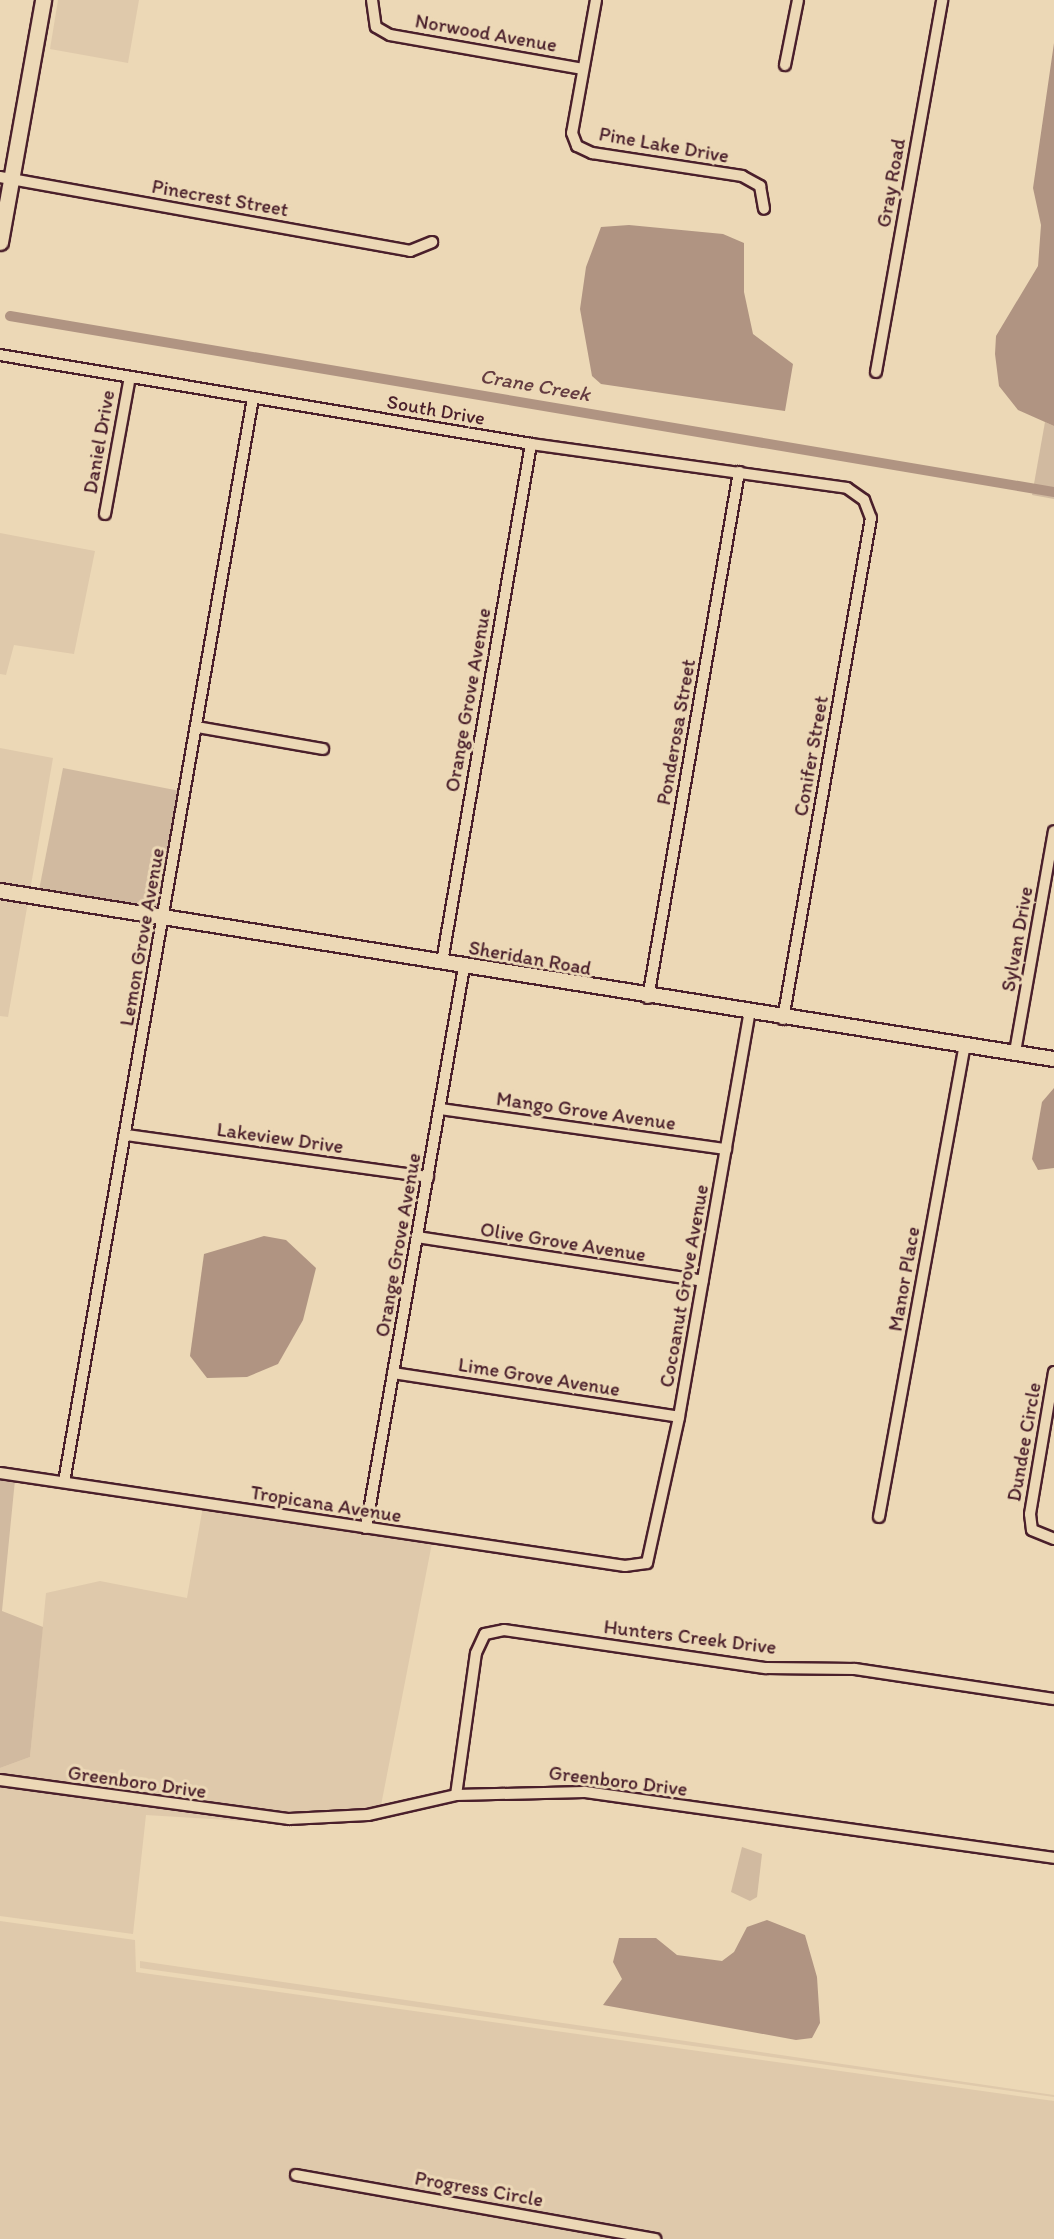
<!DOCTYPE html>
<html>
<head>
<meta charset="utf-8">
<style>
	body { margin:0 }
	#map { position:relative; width:1054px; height:2239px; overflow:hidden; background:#ecd8b6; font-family:Itim,sans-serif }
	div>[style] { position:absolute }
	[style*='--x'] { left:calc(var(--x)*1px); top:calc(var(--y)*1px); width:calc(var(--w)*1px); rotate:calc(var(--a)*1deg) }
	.built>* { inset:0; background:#dfc9ab }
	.green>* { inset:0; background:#d1baa0 }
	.water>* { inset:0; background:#b09482 }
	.canal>* { height:10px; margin:-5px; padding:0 5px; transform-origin:5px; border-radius:5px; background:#b09482 }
	.roads { filter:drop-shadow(2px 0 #4a1f2b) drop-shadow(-2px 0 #4a1f2b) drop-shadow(0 2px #4a1f2b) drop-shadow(0 -2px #4a1f2b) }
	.minor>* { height:10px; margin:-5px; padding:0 5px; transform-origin:5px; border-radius:5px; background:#ecd8b6 }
	.tertiary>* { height:14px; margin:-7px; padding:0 7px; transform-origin:7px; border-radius:7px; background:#ecd8b6 }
	.secondary>* { height:15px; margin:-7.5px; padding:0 7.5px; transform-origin:7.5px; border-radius:7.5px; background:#ecd8b6 }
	span { translate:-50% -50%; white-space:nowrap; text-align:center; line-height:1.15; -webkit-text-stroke:6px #ecd8b6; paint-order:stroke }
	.street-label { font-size:20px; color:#4a1f2b }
	.water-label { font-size:21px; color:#643c41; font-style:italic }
</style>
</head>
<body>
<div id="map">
	<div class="built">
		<div style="clip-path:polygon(58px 0,139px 0,128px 63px,50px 49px)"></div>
		<div style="clip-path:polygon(0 533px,95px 551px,74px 654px,14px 645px,6px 675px,0 674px)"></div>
		<div style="clip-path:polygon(0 748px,53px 758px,30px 891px,0 886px)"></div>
		<div style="clip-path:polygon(0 897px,28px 902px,8px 1017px,0 1016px)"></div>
		<div style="clip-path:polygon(203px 1506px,432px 1543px,378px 1821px,308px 1825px,146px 1815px,133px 1934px,0 1916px,0 1768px,30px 1757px,46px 1593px,100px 1581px,187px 1598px)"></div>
		<div style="clip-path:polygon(0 1921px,135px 1940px,136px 1972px,1054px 2101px,1054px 2239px,0 2239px)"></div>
		<div style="clip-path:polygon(140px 1961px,1054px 2095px,1054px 2097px,140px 1968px)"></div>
	</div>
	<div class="green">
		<div style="clip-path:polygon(1045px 422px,1054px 426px,1054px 499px,1032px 495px)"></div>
		<div style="clip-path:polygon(63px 768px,180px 791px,162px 903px,156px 908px,39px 890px)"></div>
		<div style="clip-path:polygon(0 1477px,15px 1480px,2px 1611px,43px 1627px,30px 1757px,0 1768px)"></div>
		<div style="clip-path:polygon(742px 1847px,762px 1854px,757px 1897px,750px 1901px,731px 1892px)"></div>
	</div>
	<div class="water">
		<div style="clip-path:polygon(1054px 43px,1054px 426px,1018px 410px,999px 386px,995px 354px,996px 336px,1038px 266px,1041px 225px,1033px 188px)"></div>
		<div style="clip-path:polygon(629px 225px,723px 234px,744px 243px,744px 292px,753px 334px,793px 364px,785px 411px,601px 384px,592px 376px,580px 309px,586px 267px,601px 227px)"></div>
		<div style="clip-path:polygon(1054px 1088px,1054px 1168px,1038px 1170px,1032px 1159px,1042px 1102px)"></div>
		<div style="clip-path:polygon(264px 1236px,286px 1240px,316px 1268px,303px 1320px,278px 1364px,247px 1377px,207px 1378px,190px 1356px,204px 1254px)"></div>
		<div style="clip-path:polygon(767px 1920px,805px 1935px,817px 1977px,820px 2023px,812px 2038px,796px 2040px,603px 2005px,622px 1979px,613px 1962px,619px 1938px,656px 1938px,677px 1955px,722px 1961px,734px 1952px,747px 1927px)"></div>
	</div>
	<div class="canal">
		<div style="--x:10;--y:316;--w:1059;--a:9.57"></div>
	</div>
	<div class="roads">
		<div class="minor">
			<div style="--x:372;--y:0;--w:27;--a:82"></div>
			<div style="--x:376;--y:27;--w:16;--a:30"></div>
			<div style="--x:390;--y:35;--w:196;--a:10"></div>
			<div style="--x:596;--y:0;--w:135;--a:100.2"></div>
			<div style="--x:572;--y:133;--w:14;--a:69"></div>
			<div style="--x:577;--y:146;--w:17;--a:25"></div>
			<div style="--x:592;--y:153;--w:152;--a:8.7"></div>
			<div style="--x:742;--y:176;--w:21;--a:29"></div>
			<div style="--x:760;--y:186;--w:23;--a:80"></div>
			<div style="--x:785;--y:65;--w:66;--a:-78.7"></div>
			<div style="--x:0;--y:177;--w:417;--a:10.2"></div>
			<div style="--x:410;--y:251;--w:24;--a:-22"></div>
			<div style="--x:0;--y:355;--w:538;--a:9.51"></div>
			<div style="--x:531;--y:444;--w:319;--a:7.9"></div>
			<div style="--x:847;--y:488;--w:21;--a:35"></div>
			<div style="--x:864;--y:500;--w:19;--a:69"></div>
			<div style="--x:871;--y:518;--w:509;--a:99.96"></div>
			<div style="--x:876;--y:372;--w:378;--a:-79.9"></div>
			<div style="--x:105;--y:514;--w:139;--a:-79.7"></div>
			<div style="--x:197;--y:727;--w:128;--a:9.9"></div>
			<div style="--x:442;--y:962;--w:526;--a:-80.25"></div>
			<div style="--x:648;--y:998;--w:534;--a:-80.18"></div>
			<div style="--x:1015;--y:1052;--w:224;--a:-80"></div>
			<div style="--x:440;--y:1109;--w:289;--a:8"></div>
			<div style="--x:126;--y:1135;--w:305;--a:7.9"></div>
			<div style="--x:417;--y:1237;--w:289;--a:8.7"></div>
			<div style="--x:1054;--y:1372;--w:144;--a:99.6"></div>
			<div style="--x:1030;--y:1514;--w:16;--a:83"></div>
			<div style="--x:1032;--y:1530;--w:24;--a:22"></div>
			<div style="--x:393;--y:1373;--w:289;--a:8.7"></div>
			<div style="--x:0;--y:1473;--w:632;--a:8.46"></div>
			<div style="--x:625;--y:1566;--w:22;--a:-8"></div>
			<div style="--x:647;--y:1563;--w:149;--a:-77.6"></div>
			<div style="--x:679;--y:1417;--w:409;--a:-80.1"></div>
			<div style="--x:64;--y:1482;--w:1100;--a:-80.11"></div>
			<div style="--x:879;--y:1517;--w:476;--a:-79.7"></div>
			<div style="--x:366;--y:1528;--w:569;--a:-80.09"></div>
			<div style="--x:0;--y:1780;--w:292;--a:7.7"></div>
			<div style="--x:289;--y:1819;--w:79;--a:-2.9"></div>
			<div style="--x:368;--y:1815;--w:90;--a:-12.8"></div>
			<div style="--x:456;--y:1795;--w:129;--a:-1.3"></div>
			<div style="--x:585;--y:1792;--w:474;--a:8"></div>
			<div style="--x:456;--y:1795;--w:143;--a:-82"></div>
			<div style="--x:476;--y:1653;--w:21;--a:-65"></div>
			<div style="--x:485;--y:1634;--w:19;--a:-12"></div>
			<div style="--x:504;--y:1630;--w:265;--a:8.3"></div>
			<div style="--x:766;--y:1668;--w:89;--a:0.6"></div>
			<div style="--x:855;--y:1669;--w:201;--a:8.6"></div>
			<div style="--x:296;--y:2175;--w:365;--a:10.1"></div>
		</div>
		<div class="tertiary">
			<div style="--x:0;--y:891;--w:1067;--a:9.06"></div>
		</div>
		<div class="secondary">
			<div style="--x:0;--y:242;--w:246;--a:-79.9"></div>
		</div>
	</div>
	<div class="street-label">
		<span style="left:486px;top:33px;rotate:10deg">Norwood Avenue</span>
		<span style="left:664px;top:145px;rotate:10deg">Pine Lake Drive</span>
		<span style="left:891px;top:183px;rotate:-80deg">Gray Road</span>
		<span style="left:220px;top:198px;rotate:10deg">Pinecrest Street</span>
		<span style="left:436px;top:410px;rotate:10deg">South Drive</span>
		<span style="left:99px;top:442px;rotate:-80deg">Daniel Drive</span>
		<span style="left:468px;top:700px;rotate:-80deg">Orange Grove Avenue</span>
		<span style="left:676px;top:732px;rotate:-80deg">Ponderosa Street</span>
		<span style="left:811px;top:756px;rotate:-80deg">Conifer Street</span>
		<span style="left:142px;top:937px;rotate:-80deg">Lemon Grove Avenue</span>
		<span style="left:1017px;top:939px;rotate:-80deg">Sylvan Drive</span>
		<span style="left:530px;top:958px;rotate:10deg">Sheridan Road</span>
		<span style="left:586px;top:1111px;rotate:8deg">Mango Grove Avenue</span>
		<span style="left:280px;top:1138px;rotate:8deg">Lakeview Drive</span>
		<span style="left:563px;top:1242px;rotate:9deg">Olive Grove Avenue</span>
		<span style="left:398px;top:1245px;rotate:-80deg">Orange Grove Avenue</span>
		<span style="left:904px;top:1279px;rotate:-80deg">Manor Place</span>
		<span style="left:684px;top:1286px;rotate:-80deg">Cocoanut Grove Avenue</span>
		<span style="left:539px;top:1377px;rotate:9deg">Lime Grove Avenue</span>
		<span style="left:1024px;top:1442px;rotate:-80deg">Dundee Circle</span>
		<span style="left:326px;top:1504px;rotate:9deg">Tropicana Avenue</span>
		<span style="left:690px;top:1637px;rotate:7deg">Hunters Creek Drive</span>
		<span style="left:618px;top:1781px;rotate:7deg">Greenboro Drive</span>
		<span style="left:137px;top:1782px;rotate:8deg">Greenboro Drive</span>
		<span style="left:479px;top:2189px;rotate:10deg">Progress Circle</span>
	</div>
	<div class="water-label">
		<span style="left:535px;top:385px;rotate:10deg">Crane Creek</span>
	</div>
</div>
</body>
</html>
